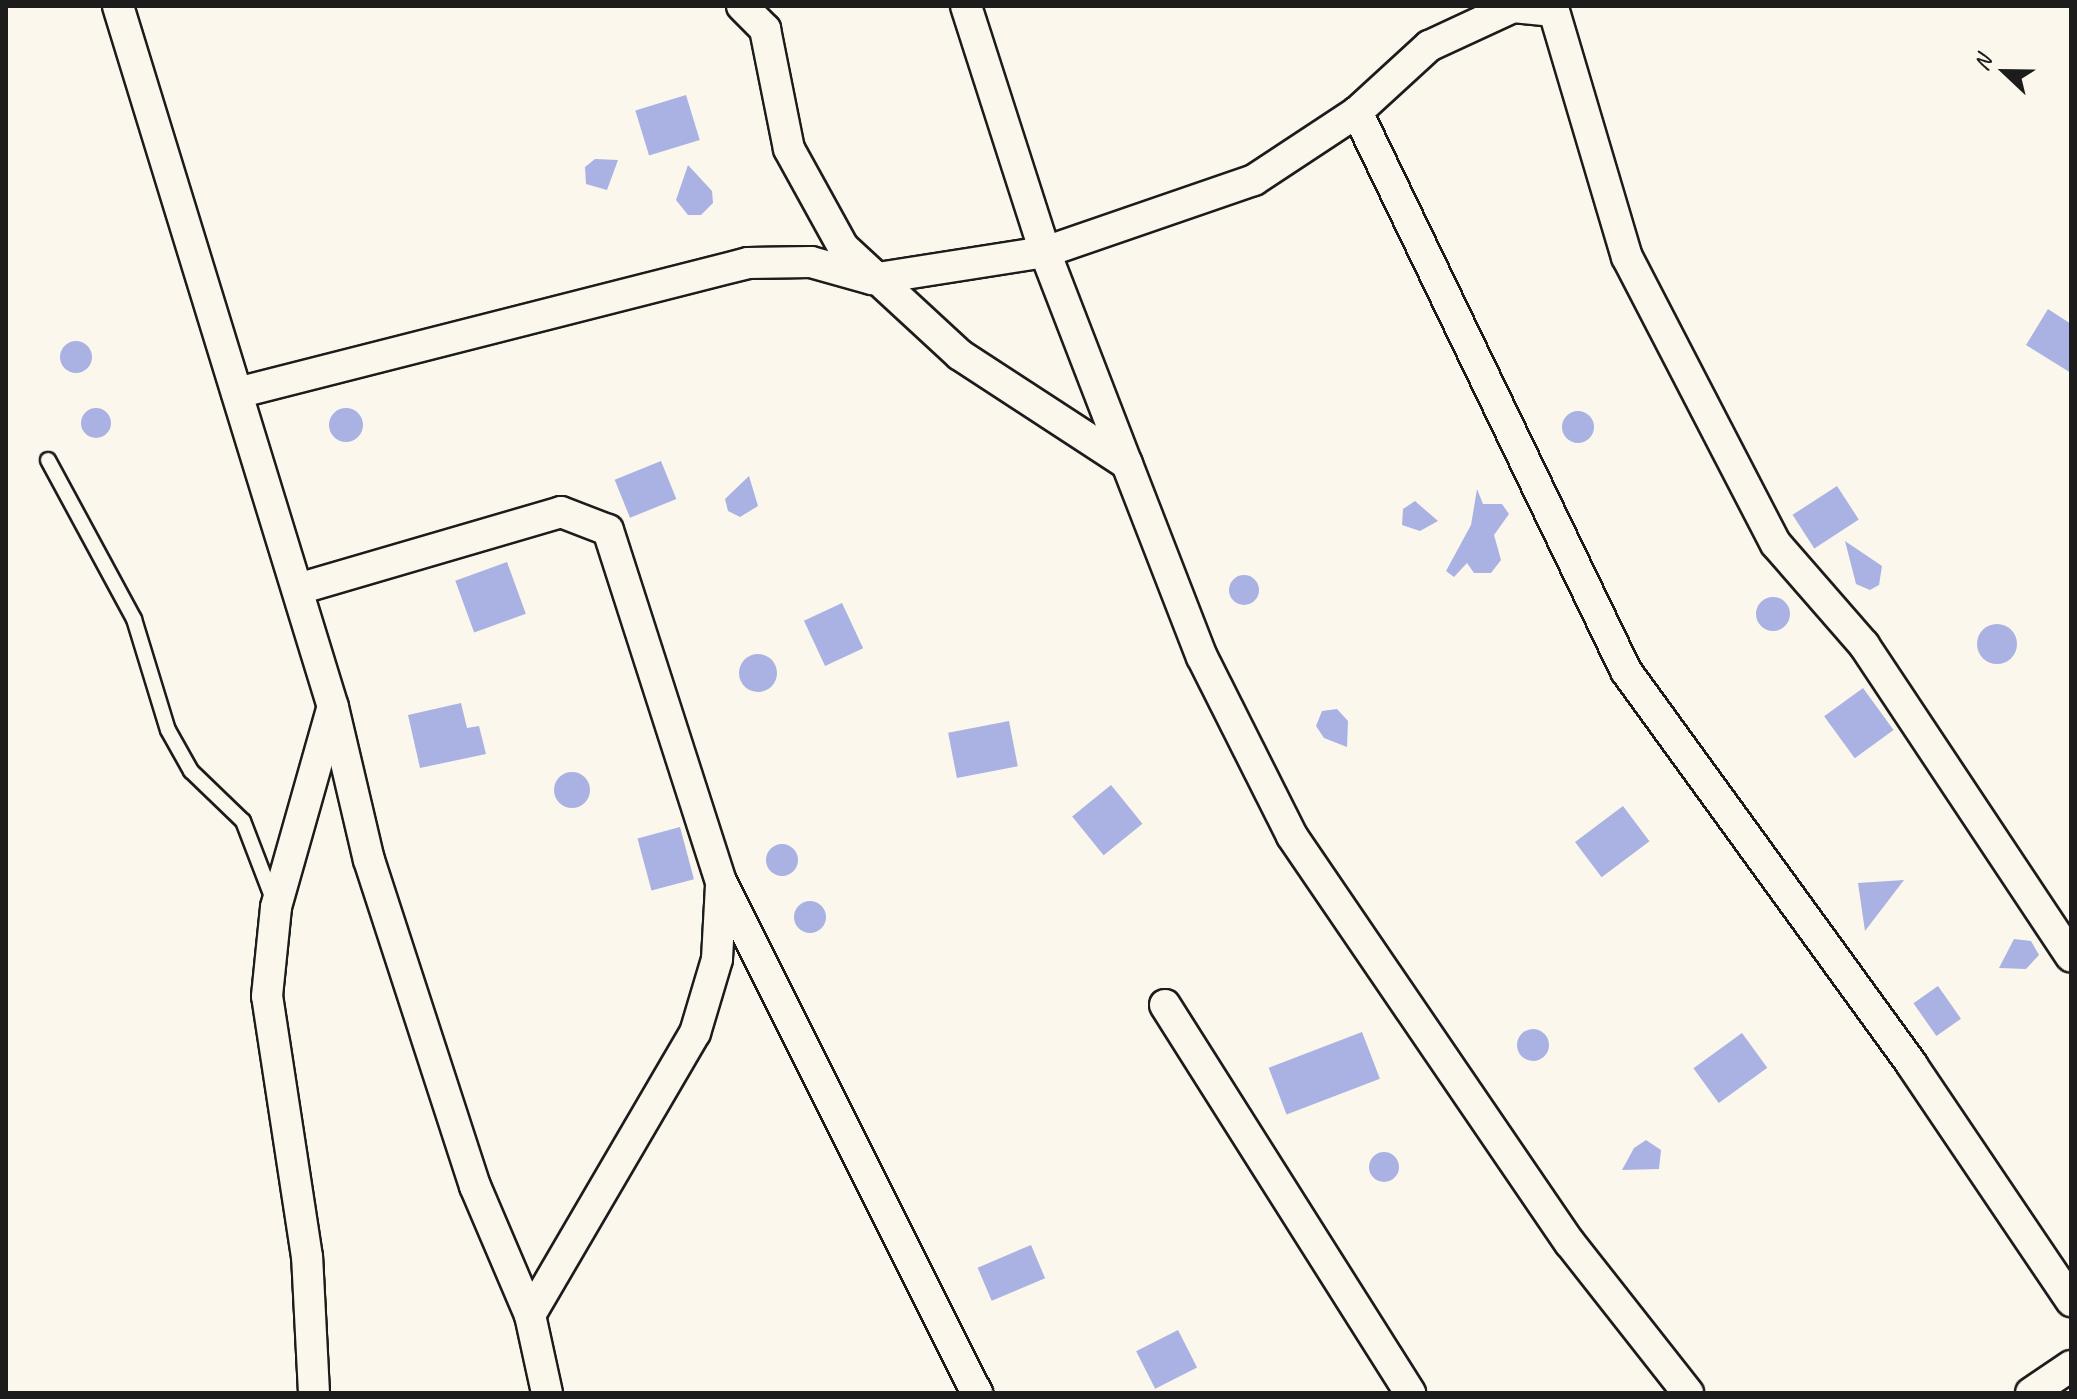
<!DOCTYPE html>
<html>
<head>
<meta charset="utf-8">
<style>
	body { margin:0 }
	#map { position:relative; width:2077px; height:1399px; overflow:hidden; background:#fbf7ec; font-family:Caveat,sans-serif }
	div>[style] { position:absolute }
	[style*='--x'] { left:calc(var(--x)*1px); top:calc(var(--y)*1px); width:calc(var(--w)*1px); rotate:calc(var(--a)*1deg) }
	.building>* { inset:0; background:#a9b2e2; transform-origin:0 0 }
	.round { border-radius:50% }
	.roads { filter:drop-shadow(2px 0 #1c1c1c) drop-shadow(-2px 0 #1c1c1c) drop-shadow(0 2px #1c1c1c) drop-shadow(0 -2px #1c1c1c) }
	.lane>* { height:14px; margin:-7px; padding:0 7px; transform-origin:7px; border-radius:7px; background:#fbf7ec }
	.street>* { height:30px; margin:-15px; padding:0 15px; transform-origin:15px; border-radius:15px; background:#fbf7ec }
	span { translate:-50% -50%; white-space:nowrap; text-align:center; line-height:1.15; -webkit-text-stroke:6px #fbf7ec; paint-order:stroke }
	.frame { position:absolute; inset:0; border:8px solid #1c1c1c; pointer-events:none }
	.north { position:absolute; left:1965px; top:32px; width:80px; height:80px; -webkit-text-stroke:6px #fbf7ec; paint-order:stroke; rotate:292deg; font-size:22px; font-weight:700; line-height:32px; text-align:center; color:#1c1c1c }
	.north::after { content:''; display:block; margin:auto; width:28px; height:36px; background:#1c1c1c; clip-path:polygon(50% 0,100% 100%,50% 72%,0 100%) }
</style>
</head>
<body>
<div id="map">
	<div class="building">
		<div style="left:686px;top:95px;width:47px;height:53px;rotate:73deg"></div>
		<div style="clip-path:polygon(595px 159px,618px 160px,607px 190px,586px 184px,585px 167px)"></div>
		<div style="clip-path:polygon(688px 165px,712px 191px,713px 203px,701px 215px,688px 215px,676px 200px)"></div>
		<div style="clip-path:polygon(2048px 309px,2071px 324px,2071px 373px,2026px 345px)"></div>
		<div class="round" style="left:60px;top:341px;width:32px;height:32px"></div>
		<div class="round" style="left:81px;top:408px;width:30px;height:30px"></div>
		<div class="round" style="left:329px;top:408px;width:34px;height:34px"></div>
		<div class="round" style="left:1562px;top:411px;width:32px;height:32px"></div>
		<div style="left:661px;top:461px;width:41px;height:50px;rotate:68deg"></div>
		<div style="clip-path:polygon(749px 476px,758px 506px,740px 517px,728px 511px,725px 499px)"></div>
		<div style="left:1837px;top:486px;width:40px;height:53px;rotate:57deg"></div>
		<div style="clip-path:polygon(1477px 489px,1483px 504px,1502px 504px,1509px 514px,1494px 535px,1501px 560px,1491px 573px,1474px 573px,1467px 563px,1454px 577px,1446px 571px,1471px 525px)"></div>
		<div style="clip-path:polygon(1415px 501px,1438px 521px,1420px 531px,1402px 525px,1403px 509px)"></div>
		<div style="clip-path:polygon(1845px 541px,1882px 566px,1879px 585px,1870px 590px,1856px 584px)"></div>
		<div style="left:507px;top:562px;width:55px;height:55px;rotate:70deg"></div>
		<div class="round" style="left:1229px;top:575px;width:30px;height:30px"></div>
		<div class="round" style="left:1756px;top:597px;width:34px;height:34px"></div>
		<div style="left:842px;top:603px;width:50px;height:42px;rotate:65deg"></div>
		<div class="round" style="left:1977px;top:624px;width:40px;height:40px"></div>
		<div class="round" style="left:739px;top:654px;width:38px;height:38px"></div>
		<div style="left:1863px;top:688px;width:52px;height:48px;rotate:54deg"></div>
		<div style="clip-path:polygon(461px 703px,467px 728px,479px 726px,486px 754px,420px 768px,408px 715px)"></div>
		<div style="clip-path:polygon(1337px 709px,1348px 721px,1347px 747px,1324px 738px,1316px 726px,1322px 711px)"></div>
		<div style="left:1009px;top:721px;width:46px;height:62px;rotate:79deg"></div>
		<div class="round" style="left:554px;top:772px;width:36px;height:36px"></div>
		<div style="left:1111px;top:785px;width:50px;height:50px;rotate:51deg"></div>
		<div style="left:1623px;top:806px;width:44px;height:60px;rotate:53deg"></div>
		<div style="left:680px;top:827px;width:54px;height:44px;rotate:75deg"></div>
		<div class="round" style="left:766px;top:844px;width:32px;height:32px"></div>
		<div style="clip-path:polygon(1904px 880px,1865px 931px,1858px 883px)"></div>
		<div class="round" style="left:794px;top:901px;width:32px;height:32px"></div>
		<div style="clip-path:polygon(2014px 939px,2031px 941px,2039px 955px,2026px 969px,1999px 968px)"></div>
		<div style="left:1938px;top:986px;width:40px;height:30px;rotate:55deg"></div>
		<div class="round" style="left:1517px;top:1029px;width:32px;height:32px"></div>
		<div style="left:1362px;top:1032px;width:50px;height:100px;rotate:69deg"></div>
		<div style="left:1742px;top:1033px;width:43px;height:60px;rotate:54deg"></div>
		<div style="clip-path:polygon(1646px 1140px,1661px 1150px,1659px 1169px,1622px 1170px,1634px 1148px)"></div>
		<div class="round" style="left:1369px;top:1152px;width:30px;height:30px"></div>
		<div style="left:1031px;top:1245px;width:36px;height:58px;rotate:67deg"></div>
		<div style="left:1178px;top:1330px;width:42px;height:47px;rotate:63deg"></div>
	</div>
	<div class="roads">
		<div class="lane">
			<div style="--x:48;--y:460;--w:181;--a:61.6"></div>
			<div style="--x:134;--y:619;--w:116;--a:73"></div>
			<div style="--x:168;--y:730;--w:47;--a:60.7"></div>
			<div style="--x:191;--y:771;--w:72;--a:43.9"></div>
			<div style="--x:243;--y:821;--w:84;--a:69"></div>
		</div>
		<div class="street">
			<div style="--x:118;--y:6;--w:733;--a:72.95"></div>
			<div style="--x:333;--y:707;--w:157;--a:76.8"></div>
			<div style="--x:369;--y:860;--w:343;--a:72"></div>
			<div style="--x:475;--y:1186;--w:140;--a:66.9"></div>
			<div style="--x:530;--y:1315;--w:80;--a:77.7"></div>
			<div style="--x:742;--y:6;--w:33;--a:45"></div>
			<div style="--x:765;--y:29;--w:122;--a:78.7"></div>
			<div style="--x:789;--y:149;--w:112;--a:61.1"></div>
			<div style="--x:843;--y:247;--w:159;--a:42.7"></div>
			<div style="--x:960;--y:355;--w:199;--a:33.1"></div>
			<div style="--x:1127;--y:464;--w:207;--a:68.8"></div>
			<div style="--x:1202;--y:657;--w:200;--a:63.3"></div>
			<div style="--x:1292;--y:836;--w:493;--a:55.7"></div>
			<div style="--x:1570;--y:1243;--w:191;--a:51.8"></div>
			<div style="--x:966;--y:6;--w:258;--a:72.2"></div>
			<div style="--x:1045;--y:252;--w:227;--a:68.9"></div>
			<div style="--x:1357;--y:112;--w:620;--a:64.3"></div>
			<div style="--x:1626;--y:671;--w:487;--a:54"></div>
			<div style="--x:1912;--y:1065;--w:285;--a:56"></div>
			<div style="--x:237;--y:393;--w:527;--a:-14.27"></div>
			<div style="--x:748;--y:263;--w:63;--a:-0.9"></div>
			<div style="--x:811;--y:262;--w:63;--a:15.6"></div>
			<div style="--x:872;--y:279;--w:175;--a:-8.9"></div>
			<div style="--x:1045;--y:252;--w:221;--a:-19"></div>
			<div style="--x:1254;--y:180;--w:123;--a:-33.4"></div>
			<div style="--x:1357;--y:112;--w:98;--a:-42.5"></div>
			<div style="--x:1429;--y:46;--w:93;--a:-24.9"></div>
			<div style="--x:1513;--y:7;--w:41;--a:5.6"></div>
			<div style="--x:1554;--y:11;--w:257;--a:73.5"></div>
			<div style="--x:1627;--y:257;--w:323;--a:62.6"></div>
			<div style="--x:1776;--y:544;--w:134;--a:48.9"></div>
			<div style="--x:1864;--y:645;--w:374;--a:56.4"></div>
			<div style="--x:298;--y:589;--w:274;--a:-16.3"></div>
			<div style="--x:561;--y:512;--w:50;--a:21"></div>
			<div style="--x:608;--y:530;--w:370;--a:72.2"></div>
			<div style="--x:721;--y:882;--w:572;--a:63.39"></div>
			<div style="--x:1165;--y:1005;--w:459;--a:57.7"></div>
			<div style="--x:530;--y:1315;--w:327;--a:-59.7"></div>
			<div style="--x:695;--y:1033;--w:77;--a:-73.4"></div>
			<div style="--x:717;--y:959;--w:75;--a:-86.9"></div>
			<div style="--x:314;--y:1393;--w:136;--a:-92.9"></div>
			<div style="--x:307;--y:1257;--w:264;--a:-98.7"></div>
			<div style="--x:267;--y:996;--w:89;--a:-84.2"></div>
			<div style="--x:276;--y:907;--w:206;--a:-74.2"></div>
			<div style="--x:2031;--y:1393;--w:48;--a:-34"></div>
		</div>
	</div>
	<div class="frame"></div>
	<div class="north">N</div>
</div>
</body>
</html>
